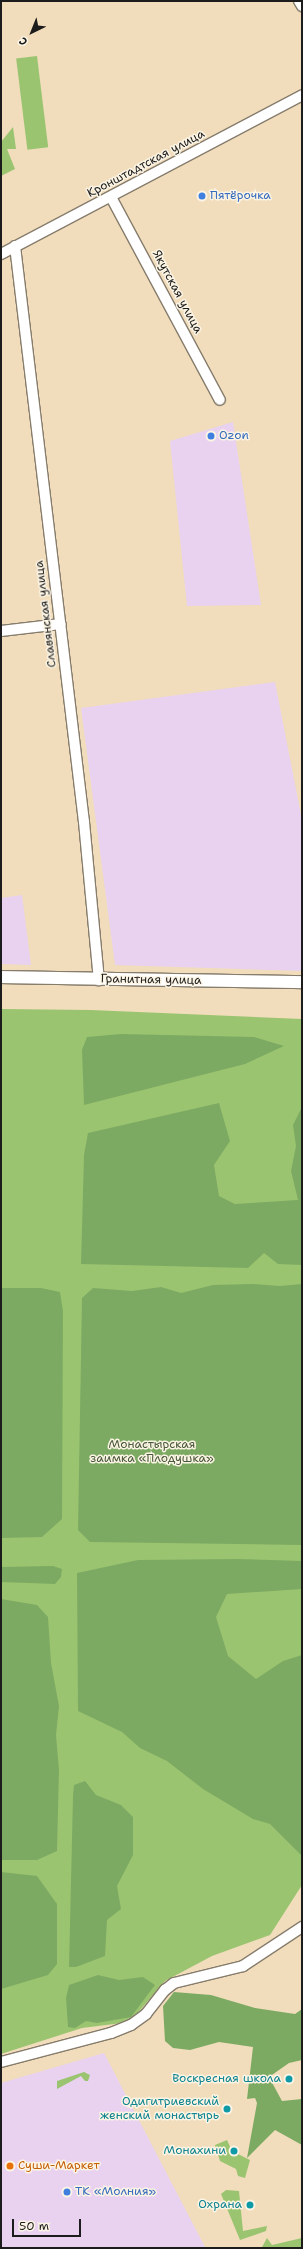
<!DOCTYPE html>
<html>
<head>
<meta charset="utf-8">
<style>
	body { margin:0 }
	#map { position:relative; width:303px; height:2249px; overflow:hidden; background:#f1ddbc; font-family:"Shantell Sans",sans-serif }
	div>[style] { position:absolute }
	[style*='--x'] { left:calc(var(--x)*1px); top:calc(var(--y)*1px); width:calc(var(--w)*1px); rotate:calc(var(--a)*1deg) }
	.built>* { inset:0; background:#e8d2ef }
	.green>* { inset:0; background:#9bc470; transform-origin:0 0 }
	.forest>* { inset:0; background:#7caa62 }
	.roads { filter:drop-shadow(1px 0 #867c6c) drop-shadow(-1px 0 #867c6c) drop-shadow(0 1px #867c6c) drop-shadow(0 -1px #867c6c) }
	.minor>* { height:10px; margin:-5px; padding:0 5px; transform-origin:5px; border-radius:5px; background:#fff }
	.tertiary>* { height:12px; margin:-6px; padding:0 6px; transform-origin:6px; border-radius:6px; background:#fff }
	.dots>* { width:11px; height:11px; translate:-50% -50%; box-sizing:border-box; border:2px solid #fcf5e5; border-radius:50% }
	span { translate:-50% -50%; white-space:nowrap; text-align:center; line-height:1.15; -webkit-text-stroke:3px #fcf5e5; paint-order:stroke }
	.street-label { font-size:12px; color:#1c1c1c }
	.shop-label { font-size:12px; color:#366cbe }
	.left { translate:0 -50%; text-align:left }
	.park-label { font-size:12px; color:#485739 }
	.culture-label { font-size:12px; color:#0d838f }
	.right { translate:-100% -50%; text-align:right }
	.food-label { font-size:12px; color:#c56008 }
	.frame { position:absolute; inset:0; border:2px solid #1c1c1c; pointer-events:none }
	.north { position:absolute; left:12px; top:12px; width:40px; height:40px; -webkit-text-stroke:3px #fcf5e5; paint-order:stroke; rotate:223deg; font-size:11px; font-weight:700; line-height:16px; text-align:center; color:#1c1c1c }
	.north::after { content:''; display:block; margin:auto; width:14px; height:18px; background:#1c1c1c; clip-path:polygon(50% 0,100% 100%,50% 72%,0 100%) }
	.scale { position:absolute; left:12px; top:2219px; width:69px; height:18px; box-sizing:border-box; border:2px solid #1c1c1c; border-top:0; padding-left:5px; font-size:12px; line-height:14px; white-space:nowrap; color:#1c1c1c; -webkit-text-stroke:3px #fcf5e5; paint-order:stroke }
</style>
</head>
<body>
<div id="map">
	<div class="built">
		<div style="clip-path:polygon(233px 422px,261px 605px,187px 606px,170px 441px)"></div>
		<div style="clip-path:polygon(275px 682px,302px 820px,302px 971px,115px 965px,81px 708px)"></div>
		<div style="clip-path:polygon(22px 895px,31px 965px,1px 964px,1px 898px)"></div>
		<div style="clip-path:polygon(104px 2053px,205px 2247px,1px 2248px,1px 2083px)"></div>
	</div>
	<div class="green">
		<div style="left:37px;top:56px;width:92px;height:21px;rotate:83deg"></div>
		<div style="clip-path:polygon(13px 127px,16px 149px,7px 149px,15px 169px,1px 176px,1px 142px)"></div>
		<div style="clip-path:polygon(1px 1009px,91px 1010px,302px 1019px,302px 1885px,270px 1935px,212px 1956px,165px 1981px,130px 2022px,82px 2028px,1px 2054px)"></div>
		<div style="clip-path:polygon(84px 2072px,90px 2075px,88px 2081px,85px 2081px,81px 2076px,57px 2089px,57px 2081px)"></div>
		<div style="clip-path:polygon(227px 2140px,232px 2151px,250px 2160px,245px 2178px,238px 2176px,236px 2169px,220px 2161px,215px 2145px)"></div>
		<div style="clip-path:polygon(226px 2190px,239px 2191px,243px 2231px,267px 2226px,266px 2231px,240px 2240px,221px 2194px)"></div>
		<div style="clip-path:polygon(267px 2238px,272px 2245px,302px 2238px,302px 2248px,258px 2248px,262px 2247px)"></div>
	</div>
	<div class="forest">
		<div style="clip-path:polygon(121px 1034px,254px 1037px,284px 1046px,245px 1064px,84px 1105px,82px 1050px,87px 1037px)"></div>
		<div style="clip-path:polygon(219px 1103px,230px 1141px,214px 1165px,219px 1196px,235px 1204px,298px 1200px,291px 1171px,296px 1146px,293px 1125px,302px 1107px,302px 1265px,278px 1264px,264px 1253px,248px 1268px,81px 1264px,84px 1155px,88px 1133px)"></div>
		<div style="clip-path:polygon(253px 1284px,280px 1286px,302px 1284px,302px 1545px,90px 1542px,78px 1530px,82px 1298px,93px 1288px,132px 1291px,161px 1287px,181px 1293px,213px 1285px)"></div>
		<div style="clip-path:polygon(1px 1288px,41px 1288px,60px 1292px,63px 1311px,62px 1519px,42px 1537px,1px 1538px)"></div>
		<div style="clip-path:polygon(237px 1559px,302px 1561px,302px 1589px,227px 1594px,216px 1617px,228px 1656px,256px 1679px,283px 1661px,302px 1655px,302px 1856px,270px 1824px,253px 1819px,203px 1789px,167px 1761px,140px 1748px,122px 1732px,78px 1711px,77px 1573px,138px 1560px)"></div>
		<div style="clip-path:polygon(53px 1566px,62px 1569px,61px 1577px,55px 1584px,1px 1582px,1px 1567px)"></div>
		<div style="clip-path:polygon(1px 1599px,37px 1605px,48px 1617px,51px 1663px,59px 1706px,56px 1735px,59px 1770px,57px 1851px,37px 1860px,1px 1860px)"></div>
		<div style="clip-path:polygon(85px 1781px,96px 1795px,121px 1805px,133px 1817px,133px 1855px,117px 1886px,121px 1909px,107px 1920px,105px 1956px,76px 1967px,69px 1967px,73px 1795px,74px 1785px)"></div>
		<div style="clip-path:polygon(1px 1872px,37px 1876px,57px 1904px,57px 1964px,48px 1975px,1px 1989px)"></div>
		<div style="clip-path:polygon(98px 1975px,119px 1980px,143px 1977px,155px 1985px,131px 2017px,97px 2023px,86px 2021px,75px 2028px,68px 2027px,66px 1998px,69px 1985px)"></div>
		<div style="clip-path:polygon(174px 1992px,211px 1995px,255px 2008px,295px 2014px,302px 2009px,302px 2060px,289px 2063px,269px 2077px,282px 2101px,302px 2099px,302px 2145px,275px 2130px,247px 2158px,257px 2103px,255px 2098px,247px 2099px,253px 2047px,219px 2042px,190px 2050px,173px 2048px,165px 2041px,163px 2006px)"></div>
	</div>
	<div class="roads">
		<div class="minor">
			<div style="--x:299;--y:1;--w:6;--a:59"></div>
			<div style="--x:111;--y:197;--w:230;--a:61.8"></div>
			<div style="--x:15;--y:246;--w:580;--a:83.17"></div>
			<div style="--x:84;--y:822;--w:159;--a:84.6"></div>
			<div style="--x:1;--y:254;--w:340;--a:-27.8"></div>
			<div style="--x:1;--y:631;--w:60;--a:-6.7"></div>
			<div style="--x:1;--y:2062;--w:114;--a:-14.8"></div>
			<div style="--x:111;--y:2033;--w:22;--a:-22"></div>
			<div style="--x:131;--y:2025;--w:19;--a:-36"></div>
			<div style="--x:146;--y:2014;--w:31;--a:-52"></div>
			<div style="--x:165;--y:1990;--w:11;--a:-38"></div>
			<div style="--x:174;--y:1983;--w:71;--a:-13.8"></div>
			<div style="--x:243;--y:1966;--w:71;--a:-33.5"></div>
		</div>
		<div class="tertiary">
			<div style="--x:1;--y:977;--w:301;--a:1"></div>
		</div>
	</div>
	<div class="dots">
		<div style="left:202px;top:196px;background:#3f7fe0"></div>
		<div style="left:211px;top:436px;background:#3f7fe0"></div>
		<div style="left:289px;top:2079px;background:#0f9aa8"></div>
		<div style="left:227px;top:2109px;background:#0f9aa8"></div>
		<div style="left:234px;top:2151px;background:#0f9aa8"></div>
		<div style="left:10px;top:2166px;background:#e8710a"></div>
		<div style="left:67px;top:2192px;background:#3f7fe0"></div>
		<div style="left:250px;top:2205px;background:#0f9aa8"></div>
	</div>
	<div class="street-label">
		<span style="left:146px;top:164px;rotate:-28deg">Кронштадтская улица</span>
		<span style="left:177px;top:292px;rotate:62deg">Якутская улица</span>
		<span style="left:46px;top:614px;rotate:-97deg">Славянская улица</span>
		<span style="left:151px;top:980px;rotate:1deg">Гранитная улица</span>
	</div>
	<div class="shop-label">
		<span class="left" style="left:210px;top:196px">Пятёрочка</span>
		<span class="left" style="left:219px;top:436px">Ozon</span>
		<span class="left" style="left:75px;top:2192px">ТК «Молния»</span>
	</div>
	<div class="park-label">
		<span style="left:152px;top:1452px">Монастырская<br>заимка «Плодушка»</span>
	</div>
	<div class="culture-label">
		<span class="right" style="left:281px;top:2079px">Воскресная школа</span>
		<span class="right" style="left:219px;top:2109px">Одигитриевский<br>женский монастырь</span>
		<span class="right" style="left:226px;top:2151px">Монахини</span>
		<span class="right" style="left:242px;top:2205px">Охрана</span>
	</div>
	<div class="food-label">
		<span class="left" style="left:18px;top:2166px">Суши-Маркет</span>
	</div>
	<div class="frame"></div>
	<div class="north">С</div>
	<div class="scale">50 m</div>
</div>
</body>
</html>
